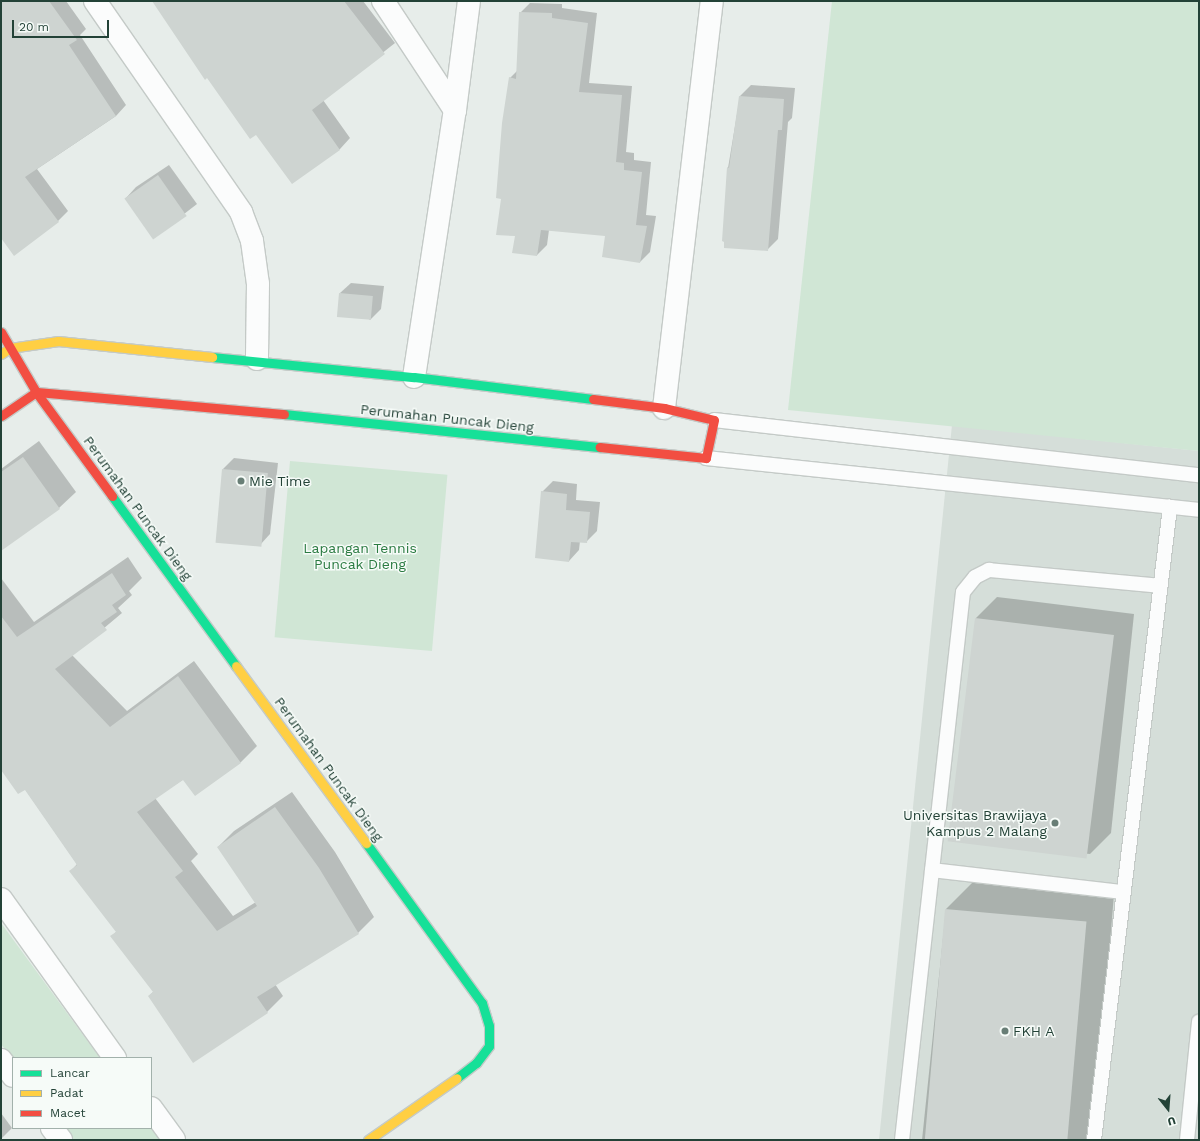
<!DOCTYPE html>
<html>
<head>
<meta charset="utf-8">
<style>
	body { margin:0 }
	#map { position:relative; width:1200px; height:1141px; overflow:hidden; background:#e7edea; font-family:"Work Sans",sans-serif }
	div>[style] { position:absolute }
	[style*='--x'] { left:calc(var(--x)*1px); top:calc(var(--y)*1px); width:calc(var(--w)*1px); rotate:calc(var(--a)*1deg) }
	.built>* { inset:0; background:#d5ded9 }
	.green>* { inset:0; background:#d0e6d5; transform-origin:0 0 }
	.shadow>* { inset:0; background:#0003 }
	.building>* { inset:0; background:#ced4d1; transform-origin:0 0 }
	.roads { filter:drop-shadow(1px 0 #c4cac7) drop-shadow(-1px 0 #c4cac7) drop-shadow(0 1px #c4cac7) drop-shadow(0 -1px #c4cac7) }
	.lane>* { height:14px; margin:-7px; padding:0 7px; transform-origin:7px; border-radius:7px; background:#fbfcfc }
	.street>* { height:22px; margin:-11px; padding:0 11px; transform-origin:11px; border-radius:11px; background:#fbfcfc }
	.fast>* { height:9px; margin:-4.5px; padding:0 4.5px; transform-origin:4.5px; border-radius:4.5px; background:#16e098 }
	.slow>* { height:9px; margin:-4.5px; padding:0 4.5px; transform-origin:4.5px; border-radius:4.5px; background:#ffcf43 }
	.jam>* { height:9px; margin:-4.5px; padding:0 4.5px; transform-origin:4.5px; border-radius:4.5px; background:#f24e42 }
	.dots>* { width:11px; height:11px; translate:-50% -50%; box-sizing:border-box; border:2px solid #f6fbf8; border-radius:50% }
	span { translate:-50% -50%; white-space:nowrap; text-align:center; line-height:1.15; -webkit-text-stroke:3px #f6fbf8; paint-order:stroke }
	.street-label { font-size:14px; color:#234237 }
	.poi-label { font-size:14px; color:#234237 }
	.left { translate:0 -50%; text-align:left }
	.right { translate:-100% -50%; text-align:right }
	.park-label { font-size:14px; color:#2b7b42 }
	.frame { position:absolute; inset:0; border:2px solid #234237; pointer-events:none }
	.legend { position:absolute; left:12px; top:1057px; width:140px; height:72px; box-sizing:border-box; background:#f6fbf8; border:1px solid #a2b1ab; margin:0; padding:5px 7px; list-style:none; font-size:12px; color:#234237 }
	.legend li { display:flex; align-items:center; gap:8px; height:20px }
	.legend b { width:20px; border:1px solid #a2b1ab }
	.north { position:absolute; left:1148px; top:1089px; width:40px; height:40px; -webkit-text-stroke:3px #f6fbf8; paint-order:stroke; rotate:163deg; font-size:11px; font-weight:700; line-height:16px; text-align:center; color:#234237 }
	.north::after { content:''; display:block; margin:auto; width:14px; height:18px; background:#234237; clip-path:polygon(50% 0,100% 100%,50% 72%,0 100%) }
	.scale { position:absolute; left:12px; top:20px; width:97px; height:18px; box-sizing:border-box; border:2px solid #234237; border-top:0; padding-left:5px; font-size:12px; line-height:14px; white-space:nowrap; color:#234237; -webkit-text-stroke:3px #f6fbf8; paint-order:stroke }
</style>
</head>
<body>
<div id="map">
	<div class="built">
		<div style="clip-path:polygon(952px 425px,1199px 451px,1199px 1140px,879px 1140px)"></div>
	</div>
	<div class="green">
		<div style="clip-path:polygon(832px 1px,1199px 1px,1199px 451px,788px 410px)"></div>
		<div style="left:290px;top:461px;width:158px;height:177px;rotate:5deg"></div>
		<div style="clip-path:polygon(1px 923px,100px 1058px,13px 1058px,13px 1060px,1px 1044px)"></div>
		<div style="clip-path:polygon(151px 1127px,160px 1140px,72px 1140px,63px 1128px)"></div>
	</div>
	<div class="shadow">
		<div style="clip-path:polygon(1px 1px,66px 1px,86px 29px,80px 35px,126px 105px,116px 116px,37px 169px,68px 211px,58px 221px,1px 235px)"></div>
		<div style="clip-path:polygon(160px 1px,363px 1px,395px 43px,323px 100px,350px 138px,340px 149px,292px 182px)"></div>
		<div style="clip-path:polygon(530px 3px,562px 4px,562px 8px,597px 13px,589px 83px,632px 86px,626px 152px,634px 153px,634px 160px,651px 162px,646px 215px,656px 216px,650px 252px,640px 262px,606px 235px,549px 230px,547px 245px,537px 255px,516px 235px,502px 198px,510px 78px,518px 70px,520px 13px)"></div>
		<div style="clip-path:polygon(751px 85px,795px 88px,792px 118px,788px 122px,778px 239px,767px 250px,728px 168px,740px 96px)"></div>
		<div style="clip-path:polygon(169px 165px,197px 204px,153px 238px,126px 198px,136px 187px)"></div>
		<div style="clip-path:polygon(351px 283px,384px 286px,381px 309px,370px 320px,340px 293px)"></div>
		<div style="clip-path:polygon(39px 441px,76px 492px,59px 508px,1px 550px,1px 469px)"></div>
		<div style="clip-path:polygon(234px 458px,278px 463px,270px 534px,260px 545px,223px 469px)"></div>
		<div style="clip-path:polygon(553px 481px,577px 484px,576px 500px,600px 502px,597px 531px,586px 542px,580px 541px,579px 550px,569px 561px,542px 492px)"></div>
		<div style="clip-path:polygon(128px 557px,142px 578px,129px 591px,132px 595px,118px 608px,122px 613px,72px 655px,127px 711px,194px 661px,257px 746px,241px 762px,195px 795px,184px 779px,155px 798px,198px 854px,191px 861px,233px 916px,256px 902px,218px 847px,234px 831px,292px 792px,335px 852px,374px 917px,358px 933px,275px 984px,283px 996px,267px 1012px,149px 996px,154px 991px,112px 936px,117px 931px,71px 871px,77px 864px,25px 789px,1px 768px,1px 578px,34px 622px)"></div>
		<div style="clip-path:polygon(997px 597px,1134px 614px,1111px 833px,1090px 854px,951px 841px,976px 618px)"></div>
		<div style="clip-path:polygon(974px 881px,1114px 894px,1094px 1140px,922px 1140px,946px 909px)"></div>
		<div style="clip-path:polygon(1px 1113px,12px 1128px,1px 1139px)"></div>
	</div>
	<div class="building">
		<div style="clip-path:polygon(1px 1px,49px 1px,77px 40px,69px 45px,116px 116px,25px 177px,59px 222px,14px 256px,1px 238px)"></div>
		<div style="clip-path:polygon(152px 1px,344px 1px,385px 54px,312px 110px,340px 150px,292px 184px,256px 135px,250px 139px,207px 78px,205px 80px)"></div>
		<div style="clip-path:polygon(519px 12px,552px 13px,552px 18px,588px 23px,579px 92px,622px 95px,616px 162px,624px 163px,624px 170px,642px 172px,636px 225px,647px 226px,640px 263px,602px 257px,605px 236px,541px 230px,537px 256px,512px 253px,515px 236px,496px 235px,501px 199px,496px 198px,502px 123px,509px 77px,516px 79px)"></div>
		<div style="clip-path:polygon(739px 96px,784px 99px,782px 130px,778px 130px,768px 251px,724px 248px,724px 242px,722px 241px,727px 167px,729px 168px)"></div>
		<div style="left:158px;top:175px;width:50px;height:41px;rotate:55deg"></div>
		<div style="left:339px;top:293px;width:34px;height:24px;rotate:5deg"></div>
		<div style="clip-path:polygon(23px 457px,60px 509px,1px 551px,1px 472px)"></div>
		<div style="left:222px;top:469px;width:46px;height:74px;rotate:5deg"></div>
		<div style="clip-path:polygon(541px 491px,567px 494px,566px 510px,590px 512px,587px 543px,571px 542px,569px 562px,535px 558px)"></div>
		<div style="clip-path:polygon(112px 573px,126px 595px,112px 605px,117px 612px,101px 623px,107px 630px,55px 669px,110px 727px,178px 676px,241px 763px,195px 796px,183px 780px,137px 812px,183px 871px,175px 877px,217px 931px,257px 906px,217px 847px,275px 807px,319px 868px,359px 934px,257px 997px,268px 1013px,193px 1063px,148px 996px,153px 992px,110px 936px,116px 932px,69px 871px,77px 865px,25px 790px,18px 794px,1px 770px,1px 616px,17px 637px)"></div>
		<div style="left:975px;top:618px;width:140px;height:225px;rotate:7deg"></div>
		<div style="left:945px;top:909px;width:142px;height:232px;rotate:5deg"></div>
	</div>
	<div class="roads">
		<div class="lane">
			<div style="--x:714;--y:420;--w:488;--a:6.5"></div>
			<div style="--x:706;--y:458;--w:496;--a:6"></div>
			<div style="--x:932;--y:870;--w:192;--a:6.6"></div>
			<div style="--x:902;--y:1140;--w:551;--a:-83.65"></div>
			<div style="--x:963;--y:592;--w:19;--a:-51"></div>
			<div style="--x:975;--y:577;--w:16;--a:-27"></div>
			<div style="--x:989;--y:570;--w:172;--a:5.3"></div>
			<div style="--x:1094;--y:1140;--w:638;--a:-83.15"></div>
			<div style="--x:1187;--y:1140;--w:119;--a:-84.2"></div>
		</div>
		<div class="street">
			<div style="--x:95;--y:1;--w:257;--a:55.3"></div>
			<div style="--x:241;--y:212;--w:31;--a:69"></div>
			<div style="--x:252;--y:241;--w:43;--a:82.1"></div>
			<div style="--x:258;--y:284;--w:75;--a:90.8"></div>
			<div style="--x:383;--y:1;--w:131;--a:56.6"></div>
			<div style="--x:414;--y:377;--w:270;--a:-81.3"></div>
			<div style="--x:455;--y:110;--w:110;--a:-82.7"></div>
			<div style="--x:664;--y:408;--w:410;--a:-83.3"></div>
			<div style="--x:1;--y:899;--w:196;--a:54.4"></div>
			<div style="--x:1;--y:1060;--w:20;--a:53"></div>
			<div style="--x:151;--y:1108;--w:39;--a:54"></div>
			<div style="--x:52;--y:1128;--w:15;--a:53"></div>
		</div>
		<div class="fast">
			<div style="--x:212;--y:357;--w:203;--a:5.7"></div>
			<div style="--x:414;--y:377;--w:180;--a:7"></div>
			<div style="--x:284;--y:414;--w:318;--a:6"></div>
			<div style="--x:112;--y:496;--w:210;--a:53.9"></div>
			<div style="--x:366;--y:843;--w:198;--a:54.1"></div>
			<div style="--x:482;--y:1003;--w:24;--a:73"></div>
			<div style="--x:489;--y:1026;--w:20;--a:90"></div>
			<div style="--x:489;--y:1046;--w:21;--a:127"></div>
			<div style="--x:476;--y:1063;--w:24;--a:142"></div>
		</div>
		<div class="slow">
			<div style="--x:1;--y:354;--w:11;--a:-34"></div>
			<div style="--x:10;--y:348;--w:49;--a:-8.3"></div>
			<div style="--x:58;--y:341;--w:155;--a:5.9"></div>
			<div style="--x:236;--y:666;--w:220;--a:53.7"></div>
			<div style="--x:368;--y:1140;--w:108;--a:-34.9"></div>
		</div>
		<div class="jam">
			<div style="--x:1;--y:332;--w:69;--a:59.7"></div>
			<div style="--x:36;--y:392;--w:129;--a:53.8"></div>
			<div style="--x:593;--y:399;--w:72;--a:7.2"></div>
			<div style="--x:664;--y:408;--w:51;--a:13.5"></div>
			<div style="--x:714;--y:420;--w:39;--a:102"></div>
			<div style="--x:706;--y:458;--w:107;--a:-174.1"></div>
			<div style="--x:1;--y:416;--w:42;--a:-34.4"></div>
			<div style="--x:36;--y:392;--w:249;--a:5.1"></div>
		</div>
	</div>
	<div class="dots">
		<div style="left:241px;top:481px;background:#687e76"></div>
		<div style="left:1055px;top:823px;background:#687e76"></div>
		<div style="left:1005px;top:1031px;background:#687e76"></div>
	</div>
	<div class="street-label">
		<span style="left:447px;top:418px;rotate:6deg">Perumahan Puncak Dieng</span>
		<span style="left:138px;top:508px;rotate:54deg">Perumahan Puncak Dieng</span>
		<span style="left:329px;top:769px;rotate:54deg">Perumahan Puncak Dieng</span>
	</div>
	<div class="poi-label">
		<span class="left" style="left:249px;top:481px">Mie Time</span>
		<span class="right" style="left:1047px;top:823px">Universitas Brawijaya<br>Kampus 2 Malang</span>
		<span class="left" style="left:1013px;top:1031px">FKH A</span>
	</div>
	<div class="park-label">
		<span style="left:360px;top:556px">Lapangan Tennis<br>Puncak Dieng</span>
	</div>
	<div class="frame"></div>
	<ul class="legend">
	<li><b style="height:5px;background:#16e098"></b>Lancar</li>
	<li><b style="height:5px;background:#ffcf43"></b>Padat</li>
	<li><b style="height:5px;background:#f24e42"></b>Macet</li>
	</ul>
	<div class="north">U</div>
	<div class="scale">20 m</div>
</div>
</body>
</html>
